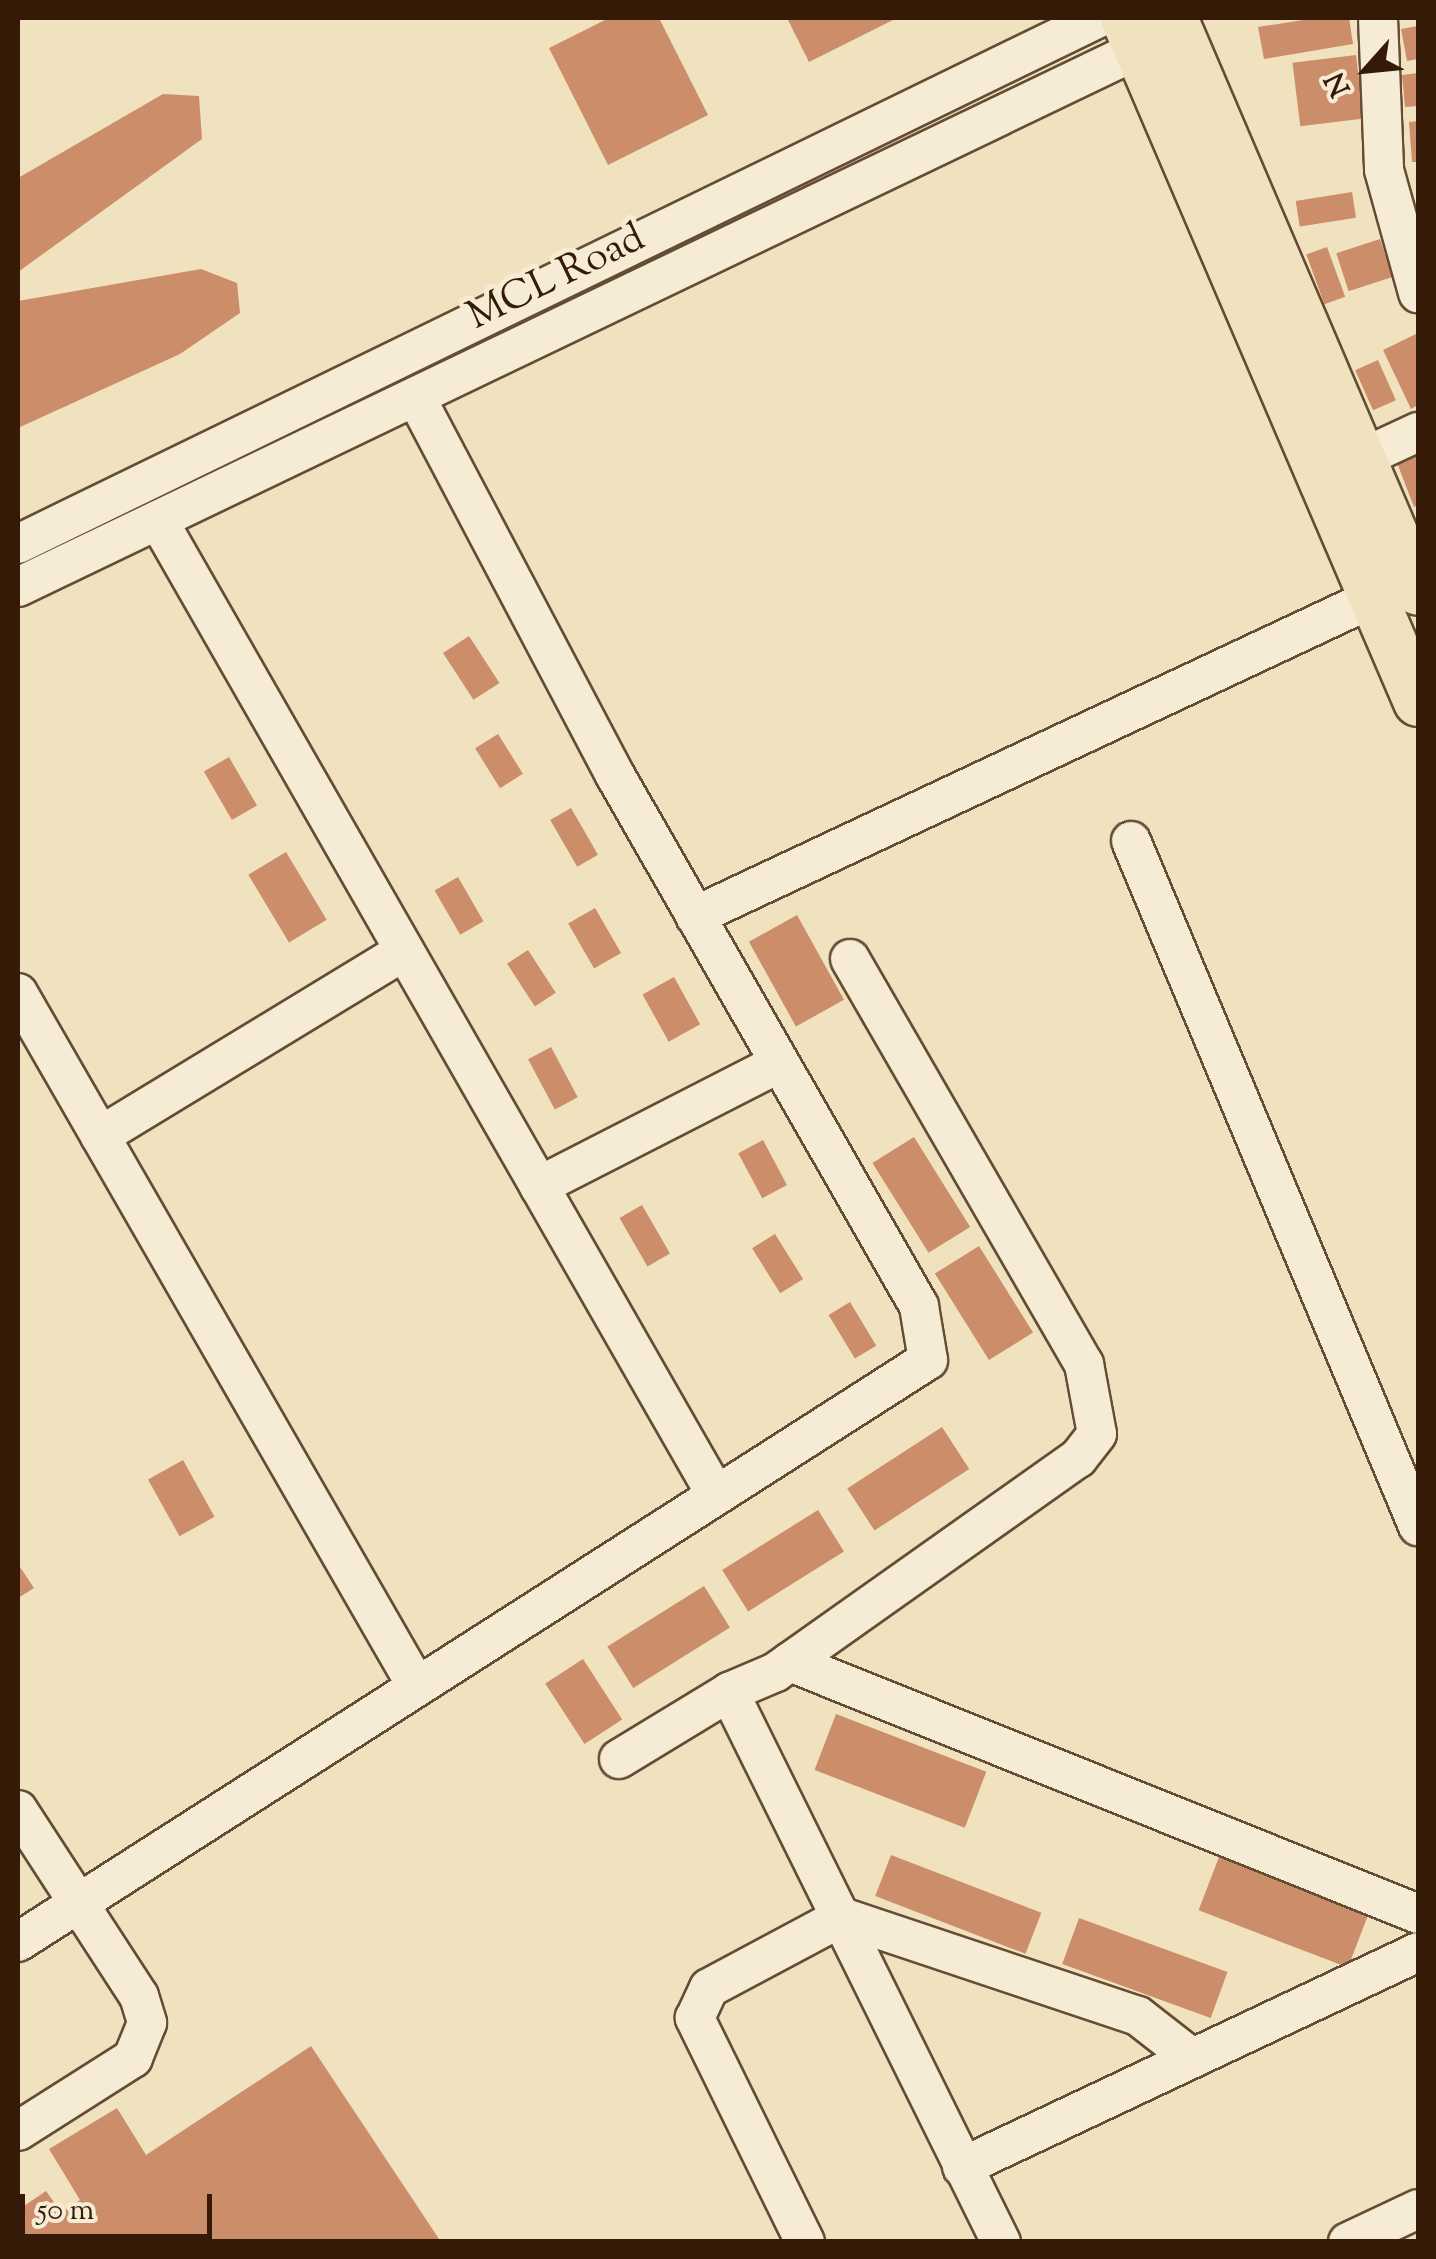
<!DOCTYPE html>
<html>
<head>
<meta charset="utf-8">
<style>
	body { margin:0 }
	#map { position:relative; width:1436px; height:2259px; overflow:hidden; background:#f1e2bf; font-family:"Sorts Mill Goudy",serif }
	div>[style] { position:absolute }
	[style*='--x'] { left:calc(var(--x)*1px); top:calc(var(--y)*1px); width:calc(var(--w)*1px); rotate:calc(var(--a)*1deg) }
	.building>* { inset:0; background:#cc8d6a; transform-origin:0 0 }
	.roads { filter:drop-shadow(2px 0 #644c35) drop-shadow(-2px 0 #644c35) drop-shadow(0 2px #644c35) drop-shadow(0 -2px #644c35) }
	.minor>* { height:38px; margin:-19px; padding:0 19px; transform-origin:19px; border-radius:19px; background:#f6ecd5 }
	.major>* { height:48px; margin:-24px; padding:0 24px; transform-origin:24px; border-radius:24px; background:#f1e2bf }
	span { translate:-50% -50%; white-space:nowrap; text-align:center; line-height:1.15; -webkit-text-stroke:10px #f6ecd5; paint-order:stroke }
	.street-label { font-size:40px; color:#351a07 }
	.frame { position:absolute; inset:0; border:20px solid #351a07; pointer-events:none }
	.north { position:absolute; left:1316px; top:20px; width:100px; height:100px; -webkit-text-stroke:8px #f6ecd5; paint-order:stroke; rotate:243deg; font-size:28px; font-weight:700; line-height:40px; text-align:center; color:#351a07 }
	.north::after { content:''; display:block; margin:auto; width:35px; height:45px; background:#351a07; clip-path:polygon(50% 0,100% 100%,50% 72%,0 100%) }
	.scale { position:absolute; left:20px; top:2194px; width:192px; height:45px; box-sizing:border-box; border:5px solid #351a07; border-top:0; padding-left:12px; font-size:30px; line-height:35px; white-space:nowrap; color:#351a07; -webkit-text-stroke:8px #f6ecd5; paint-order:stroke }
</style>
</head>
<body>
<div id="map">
	<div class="building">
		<div style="clip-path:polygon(609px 18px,659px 18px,708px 115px,608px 165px,549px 48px)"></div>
		<div style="clip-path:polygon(787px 18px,897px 18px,809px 62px)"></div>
		<div style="clip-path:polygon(1316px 18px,1349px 18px,1353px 44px,1264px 59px,1258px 27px)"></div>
		<div style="clip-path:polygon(1418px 26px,1418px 59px,1407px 61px,1401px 29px)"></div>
		<div style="left:1356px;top:55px;width:64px;height:64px;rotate:83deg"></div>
		<div style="clip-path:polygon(1418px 73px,1418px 106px,1405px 107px,1402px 75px)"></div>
		<div style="clip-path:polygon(163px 94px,199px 96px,202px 139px,18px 272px,18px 178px)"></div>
		<div style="clip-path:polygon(1418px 121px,1418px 162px,1412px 162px,1409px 122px)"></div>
		<div style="left:1352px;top:192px;width:26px;height:57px;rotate:81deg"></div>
		<div style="left:1380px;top:239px;width:40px;height:46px;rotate:72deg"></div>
		<div style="left:1327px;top:247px;width:53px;height:22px;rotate:70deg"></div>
		<div style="clip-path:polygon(201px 269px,237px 283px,240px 313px,180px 354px,18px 428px,18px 301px)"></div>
		<div style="clip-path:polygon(1418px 333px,1418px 405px,1411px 409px,1383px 350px)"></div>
		<div style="left:1378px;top:360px;width:44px;height:25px;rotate:66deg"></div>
		<div style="clip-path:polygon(1418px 445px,1418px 505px,1414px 507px,1394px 455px)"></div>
		<div style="left:469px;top:636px;width:56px;height:31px;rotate:57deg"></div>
		<div style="left:498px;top:734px;width:47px;height:27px;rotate:58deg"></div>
		<div style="left:229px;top:757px;width:56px;height:29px;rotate:60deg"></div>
		<div style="left:571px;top:808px;width:54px;height:24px;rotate:60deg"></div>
		<div style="left:286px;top:852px;width:79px;height:44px;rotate:59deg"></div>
		<div style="left:458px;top:877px;width:51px;height:27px;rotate:60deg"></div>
		<div style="left:595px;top:908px;width:52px;height:31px;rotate:60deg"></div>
		<div style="left:797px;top:915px;width:97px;height:55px;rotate:61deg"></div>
		<div style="left:528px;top:950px;width:51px;height:25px;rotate:57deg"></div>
		<div style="left:674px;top:977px;width:54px;height:36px;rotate:61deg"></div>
		<div style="left:551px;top:1047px;width:57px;height:26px;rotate:62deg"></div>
		<div style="left:914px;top:1137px;width:106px;height:49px;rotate:58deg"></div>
		<div style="left:763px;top:1140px;width:51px;height:28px;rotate:62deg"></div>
		<div style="left:642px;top:1205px;width:56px;height:26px;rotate:60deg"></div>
		<div style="left:775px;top:1234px;width:53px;height:27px;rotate:58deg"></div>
		<div style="left:979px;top:1246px;width:102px;height:52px;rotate:58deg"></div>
		<div style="left:850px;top:1302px;width:51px;height:25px;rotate:59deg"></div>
		<div style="left:942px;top:1427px;width:50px;height:113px;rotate:57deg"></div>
		<div style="left:183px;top:1460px;width:65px;height:40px;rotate:61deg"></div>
		<div style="left:818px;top:1510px;width:49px;height:113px;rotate:58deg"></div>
		<div style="clip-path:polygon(18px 1564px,34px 1588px,18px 1598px)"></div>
		<div style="left:704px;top:1586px;width:49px;height:114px;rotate:58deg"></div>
		<div style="left:583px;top:1659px;width:72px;height:45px;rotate:57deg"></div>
		<div style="left:836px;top:1714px;width:161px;height:60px;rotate:21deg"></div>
		<div style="left:891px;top:1855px;width:161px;height:44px;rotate:21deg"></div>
		<div style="left:1219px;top:1857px;width:160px;height:57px;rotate:21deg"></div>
		<div style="left:1079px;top:1918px;width:158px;height:49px;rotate:20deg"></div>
		<div style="clip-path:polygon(311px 2046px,441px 2242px,18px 2242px,18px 2210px,46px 2191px,61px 2212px,80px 2200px,49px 2149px,117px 2108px,146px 2155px)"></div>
	</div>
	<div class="roads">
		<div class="minor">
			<div style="--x:1378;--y:18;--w:152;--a:87.7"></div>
			<div style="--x:1384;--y:170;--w:128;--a:74.5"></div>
			<div style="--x:1360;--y:459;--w:64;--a:-25"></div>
			<div style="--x:158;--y:520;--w:1121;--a:60.21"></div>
			<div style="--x:18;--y:544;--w:1202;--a:-25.95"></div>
			<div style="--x:18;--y:587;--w:1267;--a:-25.63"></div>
			<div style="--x:1131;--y:841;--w:743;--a:67.27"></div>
			<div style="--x:695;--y:916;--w:749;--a:-25.13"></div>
			<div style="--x:850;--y:959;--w:468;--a:60"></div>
			<div style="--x:1084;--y:1364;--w:71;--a:79.5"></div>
			<div style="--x:1097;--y:1434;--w:31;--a:128"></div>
			<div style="--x:1078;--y:1458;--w:370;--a:144.7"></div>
			<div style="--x:776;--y:1672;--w:51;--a:156.9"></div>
			<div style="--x:729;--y:1692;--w:614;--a:63.69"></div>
			<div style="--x:18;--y:993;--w:798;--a:60.09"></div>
			<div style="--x:100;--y:1136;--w:356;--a:-31.3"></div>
			<div style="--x:539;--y:1186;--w:267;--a:-27.1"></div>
			<div style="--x:790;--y:1662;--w:677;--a:21.86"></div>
			<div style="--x:619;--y:1759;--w:129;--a:-31.3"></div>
			<div style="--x:18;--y:1810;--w:222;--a:57"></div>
			<div style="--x:139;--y:1996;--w:28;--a:73"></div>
			<div style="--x:147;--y:2023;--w:38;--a:112"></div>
			<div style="--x:133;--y:2058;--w:136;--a:147.6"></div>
			<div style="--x:18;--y:1942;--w:1080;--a:-32.6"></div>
			<div style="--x:928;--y:1360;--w:55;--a:-99.5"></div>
			<div style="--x:919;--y:1306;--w:612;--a:-119.79"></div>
			<div style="--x:615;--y:775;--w:427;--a:-117.8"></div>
			<div style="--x:962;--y:2167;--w:504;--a:-25.24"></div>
			<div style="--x:805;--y:2242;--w:250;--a:-116.2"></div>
			<div style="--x:695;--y:2018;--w:33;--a:-65"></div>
			<div style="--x:709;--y:1988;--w:151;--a:-28.1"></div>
			<div style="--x:842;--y:1917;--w:312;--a:18.5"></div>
			<div style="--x:1138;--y:2016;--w:68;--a:37.9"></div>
			<div style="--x:1348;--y:2242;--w:77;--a:-25.2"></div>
		</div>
		<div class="major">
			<div style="--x:1125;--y:18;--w:744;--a:66.81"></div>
			<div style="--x:1173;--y:18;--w:623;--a:66.85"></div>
		</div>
	</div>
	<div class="street-label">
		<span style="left:557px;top:279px;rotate:-26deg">MCL Road</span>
	</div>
	<div class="frame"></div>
	<div class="north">N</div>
	<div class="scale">50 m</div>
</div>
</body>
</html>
